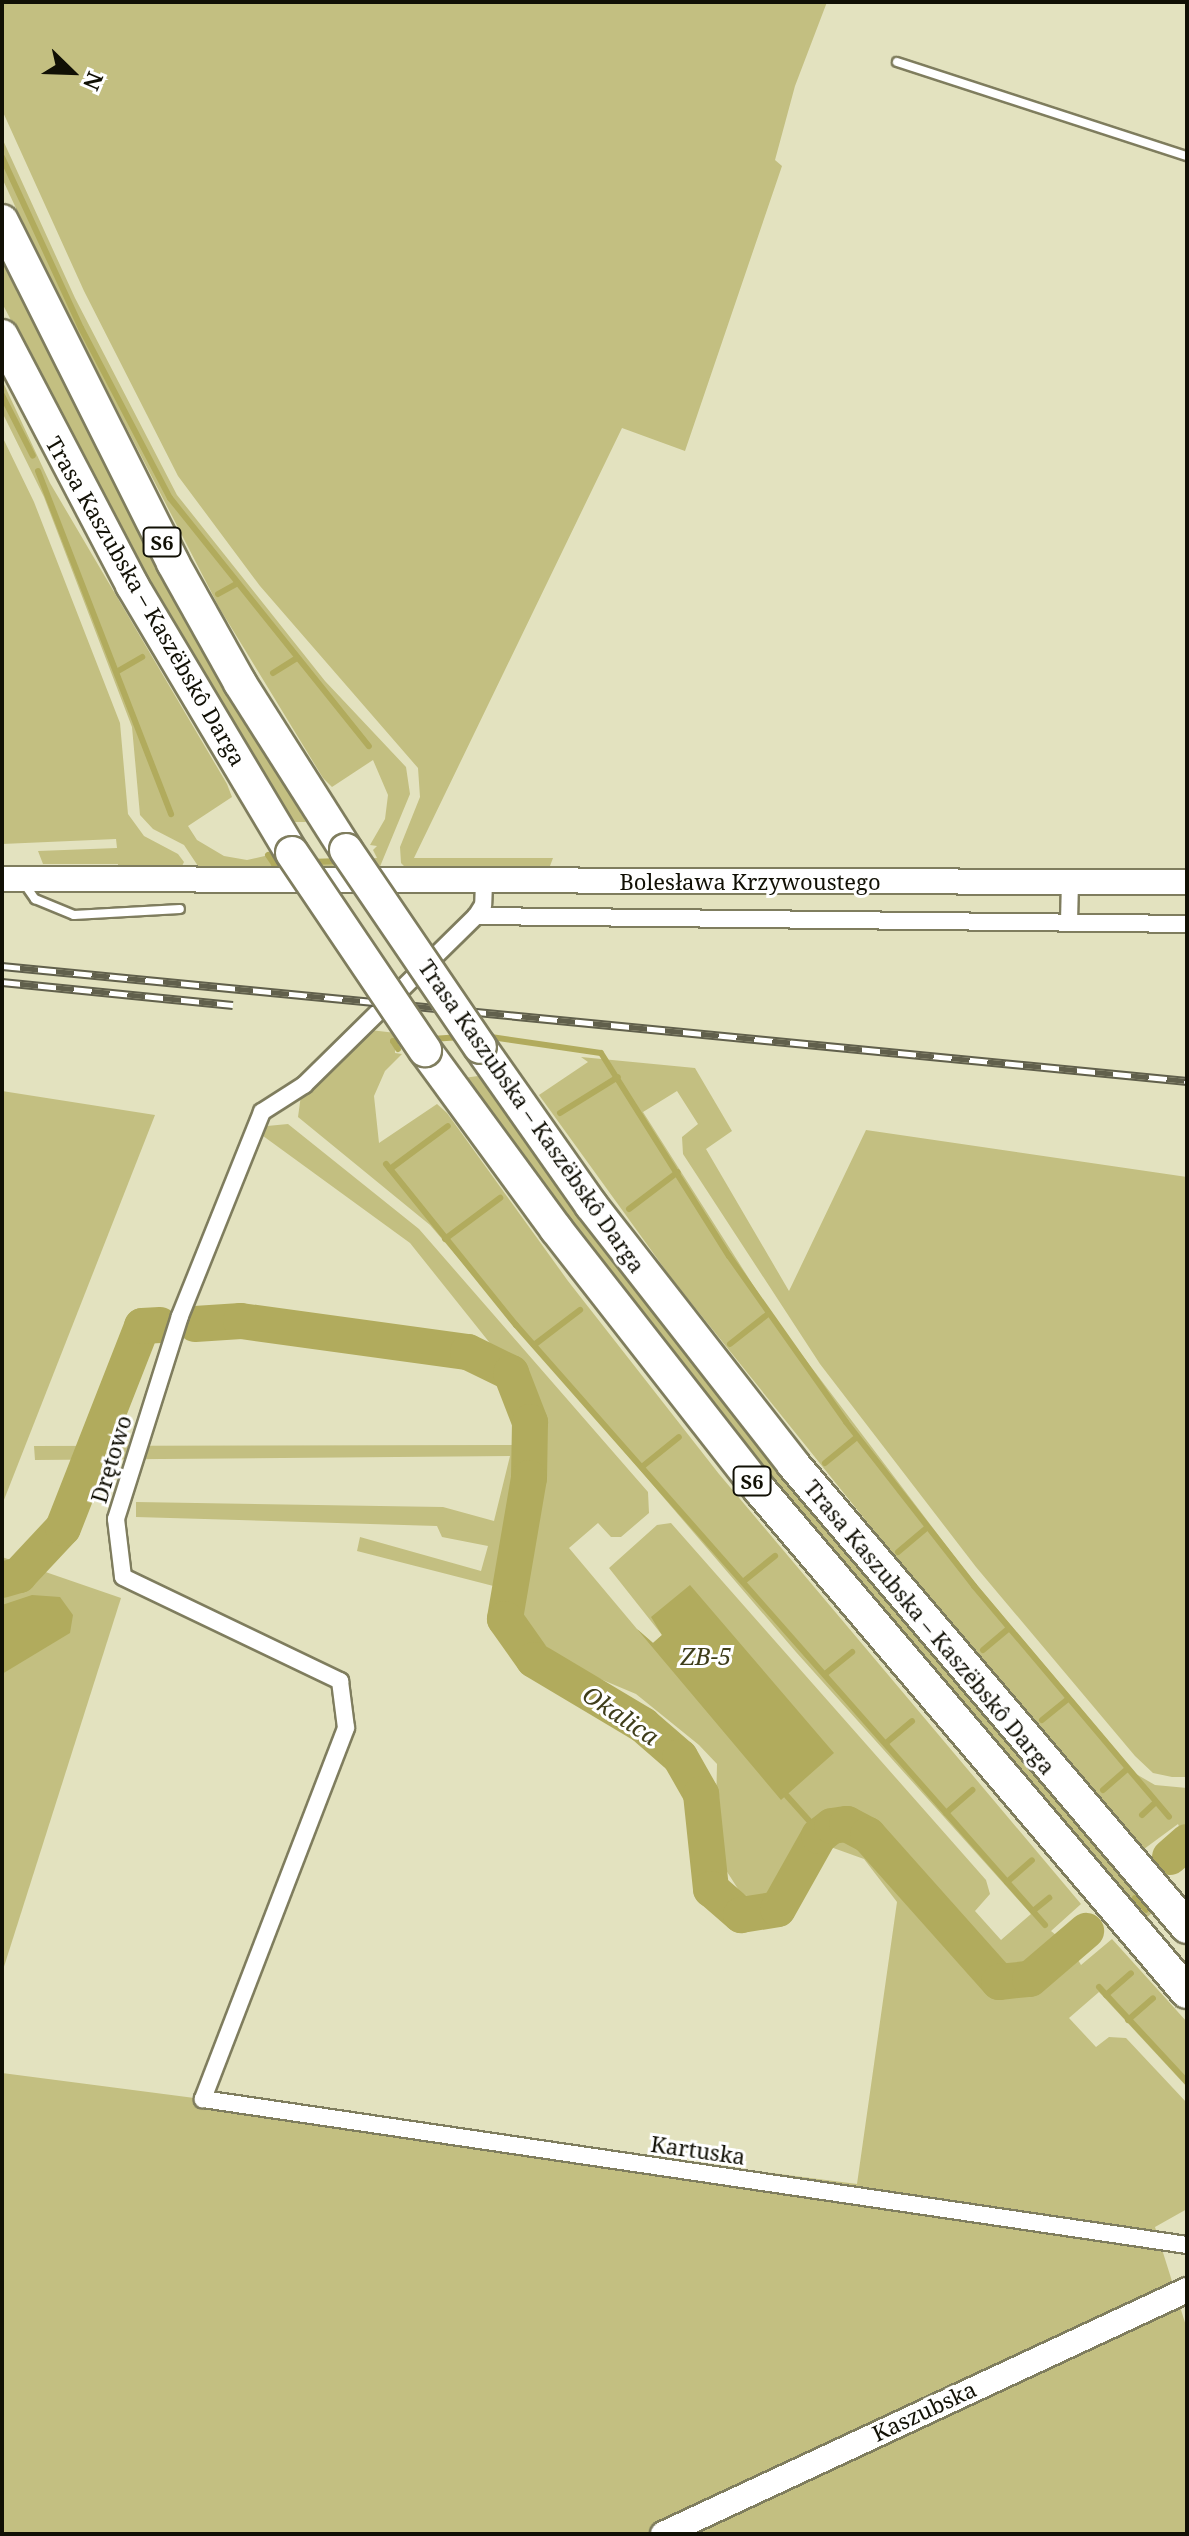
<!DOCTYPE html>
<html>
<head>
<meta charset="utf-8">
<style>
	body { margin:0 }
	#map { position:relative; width:1189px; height:2536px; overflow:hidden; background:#e3e2bf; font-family:"Noto Serif",serif }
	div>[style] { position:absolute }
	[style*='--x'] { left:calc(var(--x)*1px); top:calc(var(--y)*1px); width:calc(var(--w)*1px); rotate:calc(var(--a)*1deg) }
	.green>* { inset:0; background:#c3bf81 }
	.water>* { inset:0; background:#b1ab5d }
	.stream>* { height:6px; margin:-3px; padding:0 3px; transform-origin:3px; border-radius:3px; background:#b1ab5d }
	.river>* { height:36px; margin:-18px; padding:0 18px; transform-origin:18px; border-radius:18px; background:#b1ab5d }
	.roads { filter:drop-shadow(2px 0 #7f7d5e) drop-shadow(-2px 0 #7f7d5e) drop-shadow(0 2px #7f7d5e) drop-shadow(0 -2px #7f7d5e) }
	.lane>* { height:8px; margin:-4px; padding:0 4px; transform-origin:4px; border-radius:4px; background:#fff }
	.street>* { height:16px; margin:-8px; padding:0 8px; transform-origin:8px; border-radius:8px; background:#fff }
	.secondary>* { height:24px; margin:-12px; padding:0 12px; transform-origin:12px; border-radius:12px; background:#fff }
	.highway>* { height:32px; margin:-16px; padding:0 16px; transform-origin:16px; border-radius:16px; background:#fff }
	.rail>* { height:9px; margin-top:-4.5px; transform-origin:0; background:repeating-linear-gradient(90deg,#fff 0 18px,#61604c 0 36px); box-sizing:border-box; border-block:2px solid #61604c }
	.bridges { filter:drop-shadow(2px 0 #7f7d5e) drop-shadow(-2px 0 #7f7d5e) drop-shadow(0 2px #7f7d5e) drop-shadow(0 -2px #7f7d5e) }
	.highway-bridge>* { height:32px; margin:-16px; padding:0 16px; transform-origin:16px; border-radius:16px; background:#fff }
	span { translate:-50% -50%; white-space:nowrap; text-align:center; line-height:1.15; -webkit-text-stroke:6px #fff; paint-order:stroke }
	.shield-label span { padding:2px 6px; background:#fff; border:2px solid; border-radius:6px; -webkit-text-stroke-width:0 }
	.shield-label { font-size:20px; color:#111005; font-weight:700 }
	.street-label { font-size:22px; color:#111005 }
	.water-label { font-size:24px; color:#3f3d1a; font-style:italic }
	.frame { position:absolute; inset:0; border:4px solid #111005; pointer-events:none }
	.north { position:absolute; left:32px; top:32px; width:80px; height:80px; -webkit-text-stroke:6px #fff; paint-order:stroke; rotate:113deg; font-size:22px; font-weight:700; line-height:32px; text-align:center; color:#111005 }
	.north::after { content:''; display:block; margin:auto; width:28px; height:36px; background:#111005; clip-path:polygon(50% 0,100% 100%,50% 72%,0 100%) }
</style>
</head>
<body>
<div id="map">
	<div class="green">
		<div style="clip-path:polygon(2px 2px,827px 2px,795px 86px,775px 160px,782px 166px,685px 451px,622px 428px,414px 858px,553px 858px,550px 866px,538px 873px,408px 870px,401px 863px,400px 847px,420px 797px,418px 768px,260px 586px,178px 476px,84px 291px,2px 110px)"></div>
		<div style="clip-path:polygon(2px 138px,75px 298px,177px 495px,325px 681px,406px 767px,410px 794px,379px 869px,200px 869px,184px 845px,153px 829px,140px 815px,132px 727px,44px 497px,2px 412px,2px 380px,50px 483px,227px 784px,232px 797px,188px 826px,197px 840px,224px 856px,247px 860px,269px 855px,275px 863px,377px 858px,373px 850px,377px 846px,370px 845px,385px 819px,388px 795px,373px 760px,332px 787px,323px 778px,220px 609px,39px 258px,2px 178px)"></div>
		<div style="clip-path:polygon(2px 260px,167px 585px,306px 822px,292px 822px,154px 594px,2px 303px)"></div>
		<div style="clip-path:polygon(2px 436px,34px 502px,120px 723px,128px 814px,144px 836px,178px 854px,184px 862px,181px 868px,118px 872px,118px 864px,43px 864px,38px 851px,117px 848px,116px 839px,2px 844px)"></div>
		<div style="clip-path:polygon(370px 1030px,448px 1039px,395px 1042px,395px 1053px,402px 1054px,385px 1071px,374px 1096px,379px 1143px,437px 1104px,447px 1113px,568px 1281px,719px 1474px,1081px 1904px,1051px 1931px,1062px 1940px,1077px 1927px,1086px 1931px,1089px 1940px,1074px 1953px,1081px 1965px,1112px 1939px,1187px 2022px,1187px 2087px,1099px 1992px,1069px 2018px,1096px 2047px,1109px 2037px,1126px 2038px,1187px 2103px,1187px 2209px,1155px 2227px,1187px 2329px,1187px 2534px,2px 2534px,2px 2073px,857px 2184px,897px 1902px,864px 1859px,825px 1845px,817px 1856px,809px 1849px,760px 1904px,740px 1892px,715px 1853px,717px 1764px,699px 1745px,636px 1694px,567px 1665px,521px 1623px,513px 1591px,357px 1551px,360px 1537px,481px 1571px,488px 1546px,442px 1537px,437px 1526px,136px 1517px,136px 1502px,443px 1507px,494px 1521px,510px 1456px,35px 1460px,34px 1446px,513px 1445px,517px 1431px,531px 1435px,502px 1393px,505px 1362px,410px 1243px,259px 1133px,267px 1126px,288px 1124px,419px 1229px,648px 1492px,649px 1513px,621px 1537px,611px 1537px,598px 1523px,569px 1548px,637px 1629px,653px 1643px,662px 1635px,609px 1568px,657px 1525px,671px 1523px,986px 1880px,990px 1894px,975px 1911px,1001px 1940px,1031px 1914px,796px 1652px,430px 1225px,298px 1117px,301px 1095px)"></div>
		<div style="clip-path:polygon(581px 1057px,695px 1068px,732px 1131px,706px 1149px,789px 1291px,866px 1130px,1187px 1177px,1187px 1777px,1172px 1777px,1153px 1773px,1135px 1756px,976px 1567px,820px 1364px,683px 1154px,682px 1137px,698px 1124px,677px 1091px,643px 1112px,774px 1318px,967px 1573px,1136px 1774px,1155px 1785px,1187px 1788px,1187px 1854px,1178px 1861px,1167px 1848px,1182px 1834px,1178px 1824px,1144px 1849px,916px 1583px,672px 1279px,539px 1095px,588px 1062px)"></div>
		<div style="clip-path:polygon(478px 1076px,776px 1467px,1153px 1912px,1144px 1920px,767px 1475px,624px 1294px,464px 1078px)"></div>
		<div style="clip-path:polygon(2px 1091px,155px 1115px,2px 1505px)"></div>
		<div style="clip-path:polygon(2px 1557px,121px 1598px,2px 1973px)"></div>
	</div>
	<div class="water">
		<div style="clip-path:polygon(690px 1585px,834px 1753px,781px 1800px,637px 1629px,653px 1643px,662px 1635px,651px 1617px)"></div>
		<div style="clip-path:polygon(32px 1595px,60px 1597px,73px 1615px,70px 1633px,2px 1674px,2px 1605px)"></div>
	</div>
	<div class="stream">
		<div style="--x:2;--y:157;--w:188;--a:65.2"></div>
		<div style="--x:81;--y:328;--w:192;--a:62.4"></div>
		<div style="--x:170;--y:498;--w:318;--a:51.3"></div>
		<div style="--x:2;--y:395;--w:68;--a:63.1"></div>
		<div style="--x:38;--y:471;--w:368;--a:68.8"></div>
		<div style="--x:218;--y:594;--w:21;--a:-29"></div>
		<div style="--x:118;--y:671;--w:28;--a:-30"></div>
		<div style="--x:273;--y:673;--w:28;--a:-32"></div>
		<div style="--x:268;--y:855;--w:11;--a:56"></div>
		<div style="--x:274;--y:864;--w:13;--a:0"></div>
		<div style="--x:310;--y:862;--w:29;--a:-2"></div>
		<div style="--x:484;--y:1036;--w:118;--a:8.3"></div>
		<div style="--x:601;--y:1053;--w:240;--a:57.8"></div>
		<div style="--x:729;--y:1256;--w:203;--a:54.8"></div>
		<div style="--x:846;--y:1422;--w:208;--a:52"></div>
		<div style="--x:974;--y:1586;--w:302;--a:49.8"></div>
		<div style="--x:432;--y:1039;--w:29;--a:-4"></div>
		<div style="--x:398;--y:1049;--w:9;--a:-122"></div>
		<div style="--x:393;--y:1041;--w:12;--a:-5"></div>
		<div style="--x:560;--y:1113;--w:68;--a:-31.8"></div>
		<div style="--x:386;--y:1164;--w:207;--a:51.1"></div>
		<div style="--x:516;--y:1325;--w:800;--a:48.6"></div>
		<div style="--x:390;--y:1169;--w:72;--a:-36.6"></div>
		<div style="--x:629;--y:1209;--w:61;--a:-37.1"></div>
		<div style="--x:445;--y:1239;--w:69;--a:-36.7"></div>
		<div style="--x:730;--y:1344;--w:48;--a:-38.3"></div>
		<div style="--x:534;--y:1345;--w:58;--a:-37.3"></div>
		<div style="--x:825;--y:1463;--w:41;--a:-39.1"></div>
		<div style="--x:643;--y:1466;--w:46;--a:-38.9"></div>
		<div style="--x:898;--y:1552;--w:38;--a:-40"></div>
		<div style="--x:744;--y:1581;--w:40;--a:-39"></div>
		<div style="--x:983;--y:1650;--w:34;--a:-40"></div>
		<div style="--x:825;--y:1674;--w:35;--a:-39"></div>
		<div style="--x:1042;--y:1720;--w:33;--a:-39"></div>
		<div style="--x:886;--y:1743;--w:34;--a:-40"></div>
		<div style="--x:1103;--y:1790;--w:32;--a:-41"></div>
		<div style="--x:787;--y:1796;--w:51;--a:48.2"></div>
		<div style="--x:946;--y:1813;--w:35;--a:-41"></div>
		<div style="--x:1142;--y:1815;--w:19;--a:-43"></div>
		<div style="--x:1007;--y:1882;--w:33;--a:-41"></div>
		<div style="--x:1135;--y:1898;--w:16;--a:47"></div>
		<div style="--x:1033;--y:1911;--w:21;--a:-39"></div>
		<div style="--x:1099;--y:1987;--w:129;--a:47.2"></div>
		<div style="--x:1106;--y:1995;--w:33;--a:-41"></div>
		<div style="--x:1128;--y:2020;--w:33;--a:-41"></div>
	</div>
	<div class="river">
		<div style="--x:195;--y:1324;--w:46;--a:-3.7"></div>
		<div style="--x:241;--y:1321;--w:229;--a:7.8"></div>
		<div style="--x:468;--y:1352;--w:48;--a:26"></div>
		<div style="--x:511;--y:1373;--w:53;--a:68.8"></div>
		<div style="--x:530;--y:1422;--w:56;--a:91"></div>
		<div style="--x:529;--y:1478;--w:143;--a:99.7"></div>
		<div style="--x:505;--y:1619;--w:50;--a:54.7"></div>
		<div style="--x:534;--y:1660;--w:127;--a:30.8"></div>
		<div style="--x:643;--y:1725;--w:49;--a:40.9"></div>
		<div style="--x:680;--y:1757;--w:43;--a:60.4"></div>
		<div style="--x:701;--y:1794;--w:96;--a:84"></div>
		<div style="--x:711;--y:1889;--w:40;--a:41"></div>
		<div style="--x:741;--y:1915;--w:37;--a:-9"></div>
		<div style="--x:778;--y:1909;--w:84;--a:-60.7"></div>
		<div style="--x:819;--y:1836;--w:16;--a:-38"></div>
		<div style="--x:832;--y:1826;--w:15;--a:-8"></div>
		<div style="--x:847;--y:1824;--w:24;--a:28"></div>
		<div style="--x:868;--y:1835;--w:197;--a:48.3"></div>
		<div style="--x:999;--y:1982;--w:31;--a:-6"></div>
		<div style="--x:1030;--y:1979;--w:74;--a:-40.6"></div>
		<div style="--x:2;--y:1580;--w:18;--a:-16"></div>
		<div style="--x:19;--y:1575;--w:64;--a:-46.9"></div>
		<div style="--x:63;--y:1528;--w:217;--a:-68.6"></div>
		<div style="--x:142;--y:1326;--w:18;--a:-3"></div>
		<div style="--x:1170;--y:1857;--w:23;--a:-41"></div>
	</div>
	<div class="roads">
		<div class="lane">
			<div style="--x:897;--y:62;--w:305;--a:18"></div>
			<div style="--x:23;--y:882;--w:21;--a:55"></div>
			<div style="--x:35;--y:899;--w:42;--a:22.3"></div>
			<div style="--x:74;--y:915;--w:106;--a:-3.2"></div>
		</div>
		<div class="street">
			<div style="--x:484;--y:882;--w:23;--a:92"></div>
			<div style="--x:483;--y:905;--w:13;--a:122"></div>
			<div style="--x:476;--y:916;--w:241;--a:135.5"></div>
			<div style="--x:304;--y:1085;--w:50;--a:147.3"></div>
			<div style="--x:262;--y:1112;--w:220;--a:111.9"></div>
			<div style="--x:180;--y:1316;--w:213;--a:107.5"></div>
			<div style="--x:116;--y:1519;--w:58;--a:83.1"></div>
			<div style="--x:123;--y:1577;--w:241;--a:25.6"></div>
			<div style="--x:340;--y:1681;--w:47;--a:82.7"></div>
			<div style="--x:346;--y:1728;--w:398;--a:111.1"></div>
			<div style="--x:203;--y:2099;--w:995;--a:8.44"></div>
			<div style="--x:476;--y:916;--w:711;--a:0.64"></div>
			<div style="--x:1069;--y:922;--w:40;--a:-88.6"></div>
		</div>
		<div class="secondary">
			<div style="--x:2;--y:879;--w:1185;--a:0.15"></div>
			<div style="--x:663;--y:2534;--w:578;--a:-24.97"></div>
		</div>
		<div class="highway">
			<div style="--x:2;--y:221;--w:382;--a:63.4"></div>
			<div style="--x:173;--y:563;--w:137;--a:60.8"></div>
			<div style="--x:240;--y:683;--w:198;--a:57.6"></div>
			<div style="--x:2;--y:336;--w:281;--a:62.4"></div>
			<div style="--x:132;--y:585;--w:312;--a:59.2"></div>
			<div style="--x:480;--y:1047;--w:193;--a:54.9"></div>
			<div style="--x:591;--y:1205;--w:328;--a:52"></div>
			<div style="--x:793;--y:1464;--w:608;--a:49.6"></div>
			<div style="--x:425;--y:1050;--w:222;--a:53.8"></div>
			<div style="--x:556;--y:1229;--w:331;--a:52"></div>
			<div style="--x:760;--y:1490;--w:659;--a:49.62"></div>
		</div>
	</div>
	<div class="rail">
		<div style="--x:2;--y:966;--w:1191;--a:5.54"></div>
		<div style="--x:2;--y:982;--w:232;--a:5.7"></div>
	</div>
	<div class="bridges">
		<div class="highway-bridge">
			<div style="--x:346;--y:850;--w:238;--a:55.8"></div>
			<div style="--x:292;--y:853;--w:238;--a:56"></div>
		</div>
	</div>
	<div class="shield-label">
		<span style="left:162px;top:542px">S6</span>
		<span style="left:752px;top:1481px">S6</span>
	</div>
	<div class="street-label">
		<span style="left:146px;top:601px;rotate:60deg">Trasa Kaszubska – Kaszëbskô Darga</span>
		<span style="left:750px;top:882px">Bolesława Krzywoustego</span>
		<span style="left:532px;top:1116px;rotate:55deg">Trasa Kaszubska – Kaszëbskô Darga</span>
		<span style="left:111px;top:1459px;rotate:-73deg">Drętowo</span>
		<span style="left:930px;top:1627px;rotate:50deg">Trasa Kaszubska – Kaszëbskô Darga</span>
		<span style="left:698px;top:2150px;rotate:8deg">Kartuska</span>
		<span style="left:924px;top:2411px;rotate:-25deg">Kaszubska</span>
	</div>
	<div class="water-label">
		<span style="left:706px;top:1656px">ZB-5</span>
		<span style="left:621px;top:1715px;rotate:34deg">Okalica</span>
	</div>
	<div class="frame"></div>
	<div class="north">N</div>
</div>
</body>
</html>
